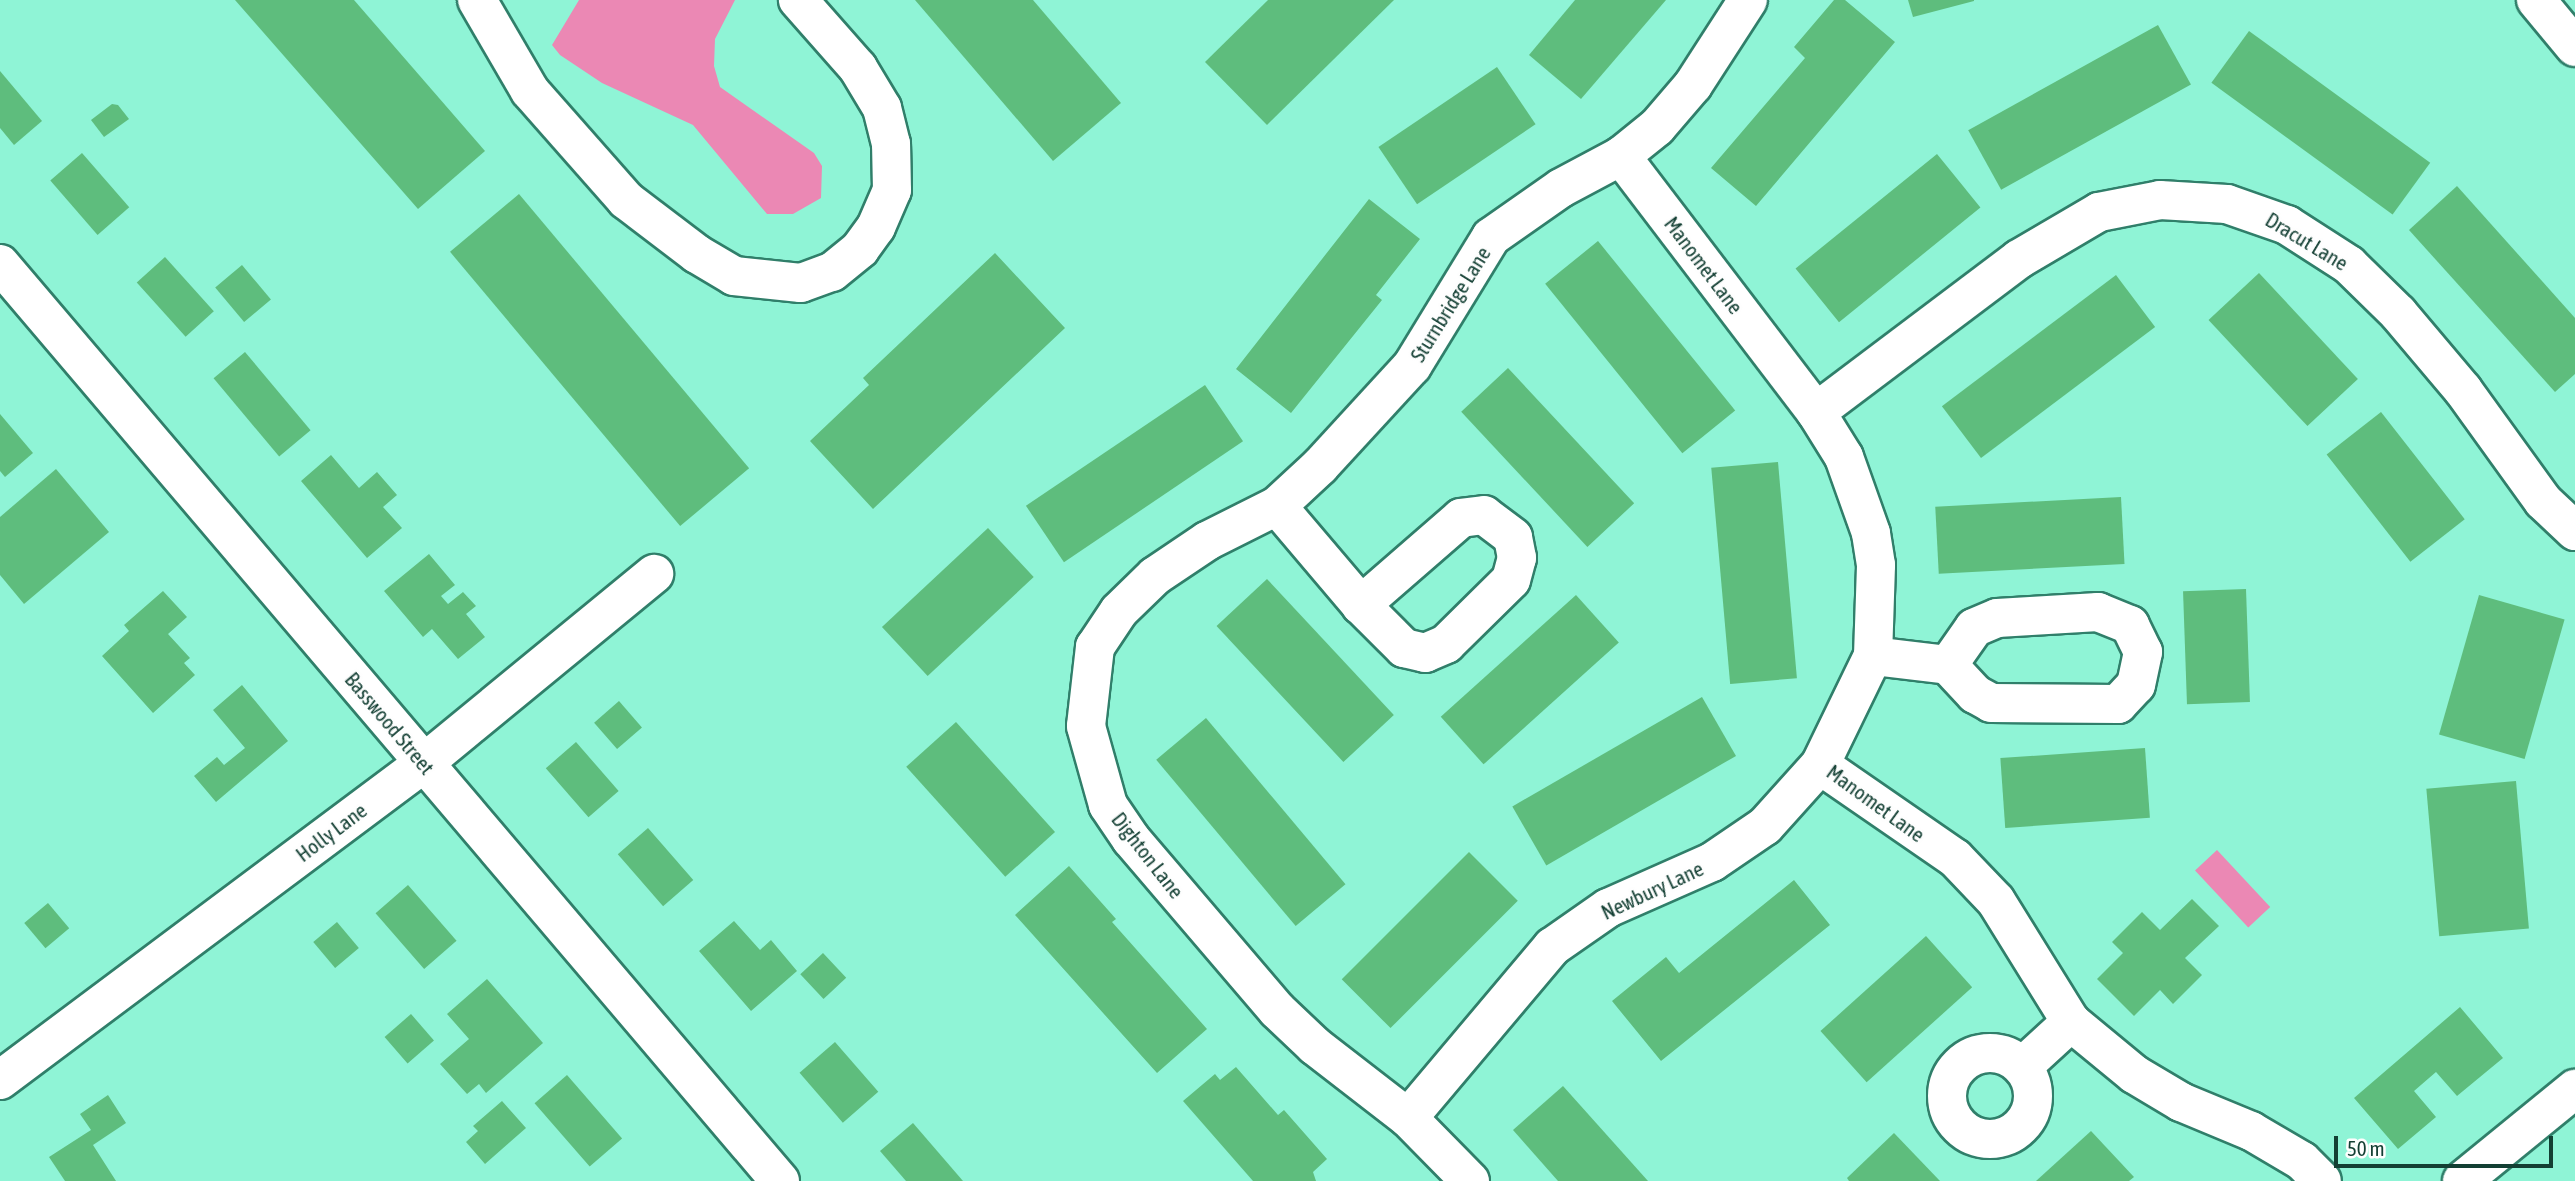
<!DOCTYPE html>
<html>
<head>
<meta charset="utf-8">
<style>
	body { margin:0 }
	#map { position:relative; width:2575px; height:1181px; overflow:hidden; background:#8ff4d6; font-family:"Asap Condensed",sans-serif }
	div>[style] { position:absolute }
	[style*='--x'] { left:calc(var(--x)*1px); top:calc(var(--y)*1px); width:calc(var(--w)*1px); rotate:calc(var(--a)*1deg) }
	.water>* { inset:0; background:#eb88b4; transform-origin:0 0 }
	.building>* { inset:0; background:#5ebd7d; transform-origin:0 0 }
	.roads { filter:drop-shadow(2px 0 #307f6a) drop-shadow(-2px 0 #307f6a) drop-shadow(0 2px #307f6a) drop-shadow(0 -2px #307f6a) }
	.minor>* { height:38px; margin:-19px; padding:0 19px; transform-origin:19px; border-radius:19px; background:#fff }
	.minor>.ring { margin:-19px; padding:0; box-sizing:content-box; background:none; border:38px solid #fff; border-radius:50% }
	span { translate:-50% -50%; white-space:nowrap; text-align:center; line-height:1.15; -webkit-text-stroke:6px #fefefe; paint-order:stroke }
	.street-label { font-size:21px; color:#133f33 }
	.scale { position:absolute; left:2334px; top:1136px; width:219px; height:32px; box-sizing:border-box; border:4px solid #133f33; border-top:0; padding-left:9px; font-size:21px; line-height:24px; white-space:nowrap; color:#133f33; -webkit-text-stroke:5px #fefefe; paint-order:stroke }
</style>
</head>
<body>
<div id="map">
	<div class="water">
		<div style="clip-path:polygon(579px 0,735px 0,715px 39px,714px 66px,720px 87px,814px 153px,822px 166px,821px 198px,793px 214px,767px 214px,693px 125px,602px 83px,560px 55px,552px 45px)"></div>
		<div style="left:2217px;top:850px;width:78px;height:30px;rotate:47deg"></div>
	</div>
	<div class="building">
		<div style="clip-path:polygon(235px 0,354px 0,485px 151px,418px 209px)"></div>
		<div style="clip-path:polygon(915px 0,1033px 0,1121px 103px,1053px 161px)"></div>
		<div style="clip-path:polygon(1268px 0,1394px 0,1267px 125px,1205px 62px)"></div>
		<div style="clip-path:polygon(1575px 0,1666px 0,1581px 99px,1529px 55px)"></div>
		<div style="clip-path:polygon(1834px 0,1845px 0,1895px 42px,1756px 206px,1711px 168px,1805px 58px,1794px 47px)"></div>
		<div style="clip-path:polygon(1908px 0,1974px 0,1974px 1px,1913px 17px)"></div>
		<div style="left:2158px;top:25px;width:68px;height:217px;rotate:61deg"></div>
		<div style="left:2249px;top:31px;width:224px;height:64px;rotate:36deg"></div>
		<div style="left:1497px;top:67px;width:69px;height:143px;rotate:56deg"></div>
		<div style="clip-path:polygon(0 71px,42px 121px,14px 145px,0 128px)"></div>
		<div style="clip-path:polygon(112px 104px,118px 105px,129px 119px,104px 137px,91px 120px)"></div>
		<div style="left:82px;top:153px;width:72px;height:42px;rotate:49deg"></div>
		<div style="left:1937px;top:154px;width:69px;height:182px;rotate:51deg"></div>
		<div style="clip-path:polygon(2457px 186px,2575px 318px,2575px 374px,2555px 392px,2409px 230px)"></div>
		<div style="left:519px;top:194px;width:358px;height:90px;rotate:50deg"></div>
		<div style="clip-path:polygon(1369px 199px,1420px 239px,1376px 295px,1382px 300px,1291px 413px,1236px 369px)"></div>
		<div style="left:1598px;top:241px;width:218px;height:68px;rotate:51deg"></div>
		<div style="clip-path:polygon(995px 253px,1065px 328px,873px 509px,810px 441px,869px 385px,863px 378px)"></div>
		<div style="left:165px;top:257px;width:73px;height:38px;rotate:48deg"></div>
		<div style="left:242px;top:265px;width:45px;height:35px;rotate:50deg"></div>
		<div style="left:2259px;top:273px;width:145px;height:69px;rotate:47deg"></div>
		<div style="left:2116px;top:275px;width:65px;height:218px;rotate:53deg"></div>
		<div style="left:245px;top:352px;width:102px;height:41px;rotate:50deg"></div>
		<div style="left:1508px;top:368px;width:185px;height:64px;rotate:47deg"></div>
		<div style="left:1205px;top:385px;width:68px;height:216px;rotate:56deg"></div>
		<div style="left:2381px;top:412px;width:136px;height:69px;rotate:52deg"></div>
		<div style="clip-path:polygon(0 414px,33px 453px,5px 477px,0 471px)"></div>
		<div style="clip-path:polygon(331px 455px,359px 488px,377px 472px,397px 495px,383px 507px,402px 528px,367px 558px,301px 481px)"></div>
		<div style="left:1778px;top:462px;width:217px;height:67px;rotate:85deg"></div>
		<div style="clip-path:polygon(56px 469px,109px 532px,24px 604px,0 575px,0 517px)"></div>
		<div style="left:2121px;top:497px;width:67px;height:186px;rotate:87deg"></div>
		<div style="left:988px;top:528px;width:67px;height:145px;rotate:47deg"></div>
		<div style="clip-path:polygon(429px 554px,455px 585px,441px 596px,448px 604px,463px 592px,476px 606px,466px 614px,485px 637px,458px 659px,432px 629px,423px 637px,384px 591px)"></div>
		<div style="left:1267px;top:579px;width:186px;height:69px;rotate:47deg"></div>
		<div style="left:2246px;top:589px;width:113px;height:63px;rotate:88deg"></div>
		<div style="clip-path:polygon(163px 591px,187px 617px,168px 634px,190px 658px,184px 663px,195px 675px,153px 713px,102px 656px,129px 631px,124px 625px)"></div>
		<div style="left:1576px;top:595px;width:64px;height:182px;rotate:48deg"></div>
		<div style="left:2479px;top:595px;width:89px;height:145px;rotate:16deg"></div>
		<div style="clip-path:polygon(242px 685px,288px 741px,216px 802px,194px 776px,217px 757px,224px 765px,245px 748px,213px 710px)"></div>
		<div style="left:1702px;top:697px;width:68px;height:219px;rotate:60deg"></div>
		<div style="left:619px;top:701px;width:35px;height:33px;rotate:49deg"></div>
		<div style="left:1206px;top:718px;width:217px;height:65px;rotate:50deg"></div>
		<div style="left:956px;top:722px;width:148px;height:67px;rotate:48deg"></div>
		<div style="left:576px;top:742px;width:65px;height:40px;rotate:49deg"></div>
		<div style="left:2145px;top:748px;width:70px;height:145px;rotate:86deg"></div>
		<div style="left:2516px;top:781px;width:148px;height:90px;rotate:85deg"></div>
		<div style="left:648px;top:828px;width:69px;height:40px;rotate:49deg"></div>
		<div style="left:1469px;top:852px;width:69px;height:180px;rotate:45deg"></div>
		<div style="clip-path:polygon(1069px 866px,1116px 919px,1112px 922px,1207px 1029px,1157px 1073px,1015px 915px)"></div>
		<div style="clip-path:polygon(1794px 880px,1830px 925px,1661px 1061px,1612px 1001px,1666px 957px,1679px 973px)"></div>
		<div style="left:408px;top:885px;width:74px;height:43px;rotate:49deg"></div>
		<div style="clip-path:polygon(2192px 899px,2219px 926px,2185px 958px,2202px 975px,2173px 1004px,2160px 990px,2134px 1016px,2097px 979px,2123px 953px,2112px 942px,2142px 912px,2160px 930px)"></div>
		<div style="left:48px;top:903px;width:33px;height:31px;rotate:50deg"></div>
		<div style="clip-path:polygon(734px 921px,760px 950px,771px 940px,797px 971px,751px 1011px,699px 951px)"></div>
		<div style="left:337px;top:922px;width:34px;height:31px;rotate:50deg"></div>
		<div style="left:1926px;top:936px;width:69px;height:142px;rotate:48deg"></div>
		<div style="left:823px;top:953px;width:34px;height:31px;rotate:47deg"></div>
		<div style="clip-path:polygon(487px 979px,543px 1043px,486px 1093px,479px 1084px,467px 1094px,440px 1064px,469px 1039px,447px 1014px)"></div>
		<div style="clip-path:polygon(2460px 1007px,2503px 1058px,2457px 1096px,2436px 1072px,2414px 1091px,2436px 1117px,2398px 1149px,2354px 1098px)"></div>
		<div style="left:411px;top:1014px;width:35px;height:35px;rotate:49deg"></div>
		<div style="left:835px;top:1042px;width:66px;height:47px;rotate:49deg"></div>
		<div style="clip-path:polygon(1236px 1067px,1278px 1115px,1284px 1110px,1327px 1159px,1313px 1172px,1316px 1181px,1253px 1181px,1183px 1101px,1215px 1074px,1220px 1080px)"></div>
		<div style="left:567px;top:1075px;width:84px;height:43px;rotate:49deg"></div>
		<div style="clip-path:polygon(1563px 1086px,1648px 1181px,1558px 1181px,1513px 1130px)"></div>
		<div style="clip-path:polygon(108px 1095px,126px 1123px,93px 1145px,116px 1181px,65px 1181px,49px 1157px,91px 1130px,80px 1114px)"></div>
		<div style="clip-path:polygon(502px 1101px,526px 1128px,485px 1164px,466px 1142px,478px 1131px,473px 1126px)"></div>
		<div style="clip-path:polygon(913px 1123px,963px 1181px,906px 1181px,880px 1151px)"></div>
		<div style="clip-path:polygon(2091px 1131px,2134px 1177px,2129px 1181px,2036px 1181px)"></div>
		<div style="clip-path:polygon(1894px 1133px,1940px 1181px,1849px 1181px,1847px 1178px)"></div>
	</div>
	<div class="roads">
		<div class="minor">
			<div style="--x:477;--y:0;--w:105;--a:59.8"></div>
			<div style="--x:530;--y:91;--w:145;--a:48.6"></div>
			<div style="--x:626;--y:200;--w:89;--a:37.3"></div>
			<div style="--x:697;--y:254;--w:43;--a:30.7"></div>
			<div style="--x:734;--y:276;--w:67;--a:6"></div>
			<div style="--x:801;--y:283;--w:33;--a:-20"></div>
			<div style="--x:832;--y:272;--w:36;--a:-39"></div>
			<div style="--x:860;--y:249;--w:27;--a:-54"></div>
			<div style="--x:876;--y:227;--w:40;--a:-66.6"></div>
			<div style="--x:892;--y:190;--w:46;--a:-91.2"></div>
			<div style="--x:891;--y:144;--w:37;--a:-104"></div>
			<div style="--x:882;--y:108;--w:47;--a:-121"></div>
			<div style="--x:858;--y:68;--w:91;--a:-131.4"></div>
			<div style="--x:2536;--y:0;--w:61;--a:50.3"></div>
			<div style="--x:0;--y:264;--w:1204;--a:49.62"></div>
			<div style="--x:1816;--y:412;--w:254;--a:-37"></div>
			<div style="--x:2019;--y:259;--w:93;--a:-30.4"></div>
			<div style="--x:2099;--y:212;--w:62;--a:-11.1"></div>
			<div style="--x:2160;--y:200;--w:67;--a:3.4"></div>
			<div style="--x:2227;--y:204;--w:64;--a:19.3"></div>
			<div style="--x:2287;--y:225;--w:74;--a:32.8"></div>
			<div style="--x:2349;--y:265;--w:69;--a:44.4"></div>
			<div style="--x:2398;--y:313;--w:101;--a:49.8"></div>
			<div style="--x:2463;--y:390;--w:137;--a:54.2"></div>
			<div style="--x:2543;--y:501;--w:44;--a:43.2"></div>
			<div style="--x:1277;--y:506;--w:130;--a:49.7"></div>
			<div style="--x:1361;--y:605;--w:61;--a:45"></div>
			<div style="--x:1404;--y:648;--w:22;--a:13"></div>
			<div style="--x:1425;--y:653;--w:23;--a:-23"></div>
			<div style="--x:1446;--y:644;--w:91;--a:-44.6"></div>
			<div style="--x:1511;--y:580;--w:23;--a:-75"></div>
			<div style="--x:1517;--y:558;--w:21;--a:-101"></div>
			<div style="--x:1513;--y:537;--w:36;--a:-143"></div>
			<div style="--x:1484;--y:515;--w:23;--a:173"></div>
			<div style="--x:1461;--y:518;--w:133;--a:139"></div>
			<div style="--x:1873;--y:656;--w:76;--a:6.8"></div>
			<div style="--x:1948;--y:665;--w:40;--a:47"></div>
			<div style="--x:1975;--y:694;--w:18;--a:29"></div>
			<div style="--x:1991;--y:703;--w:127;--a:0.5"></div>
			<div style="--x:2118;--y:704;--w:26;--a:-47"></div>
			<div style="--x:2136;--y:685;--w:34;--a:-78"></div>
			<div style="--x:2143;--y:652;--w:30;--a:-116"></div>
			<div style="--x:2130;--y:625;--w:35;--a:-158"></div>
			<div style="--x:2098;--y:612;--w:101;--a:176.6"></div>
			<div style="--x:1997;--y:618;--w:25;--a:157"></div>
			<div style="--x:1974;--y:628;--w:45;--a:125.1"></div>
			<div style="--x:1820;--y:765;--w:164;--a:34.6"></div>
			<div style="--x:1955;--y:858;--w:59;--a:46.4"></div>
			<div style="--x:1996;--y:901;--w:142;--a:58.2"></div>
			<div style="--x:2071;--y:1022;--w:82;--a:39.5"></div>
			<div style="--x:2134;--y:1074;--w:55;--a:30.8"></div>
			<div style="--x:2181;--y:1102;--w:76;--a:22.5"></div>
			<div style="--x:2251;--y:1131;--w:59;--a:30.5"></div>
			<div style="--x:2302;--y:1161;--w:28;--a:45"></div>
			<div class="ring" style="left:1947px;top:1053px;width:48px;height:48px"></div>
			<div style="--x:2022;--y:1067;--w:67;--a:-42.6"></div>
			<div style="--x:0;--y:1080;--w:529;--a:-36.78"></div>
			<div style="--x:424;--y:763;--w:298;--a:-39.4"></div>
			<div style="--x:1408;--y:1118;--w:224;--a:-49.9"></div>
			<div style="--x:1552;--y:947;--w:68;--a:-34.9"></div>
			<div style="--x:1608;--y:908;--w:114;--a:-23.9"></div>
			<div style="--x:1712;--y:862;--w:64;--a:-34.2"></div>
			<div style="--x:1765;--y:826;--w:82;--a:-48"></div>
			<div style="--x:1820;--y:765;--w:121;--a:-64.1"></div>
			<div style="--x:1873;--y:656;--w:91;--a:-88.1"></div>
			<div style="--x:1876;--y:565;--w:32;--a:-99"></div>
			<div style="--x:1871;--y:533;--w:81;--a:-109.6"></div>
			<div style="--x:1844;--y:457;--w:53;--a:-121.9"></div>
			<div style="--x:1816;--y:412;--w:322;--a:-127.3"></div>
			<div style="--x:1470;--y:1181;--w:88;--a:-134.5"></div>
			<div style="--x:1408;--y:1118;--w:118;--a:-142.3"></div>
			<div style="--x:1315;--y:1046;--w:52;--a:-136.5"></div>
			<div style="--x:1277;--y:1010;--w:225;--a:-130.5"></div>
			<div style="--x:1131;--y:839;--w:41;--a:-124.1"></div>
			<div style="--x:1108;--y:805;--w:82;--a:-105.6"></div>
			<div style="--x:1086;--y:726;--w:80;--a:-83.5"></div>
			<div style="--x:1095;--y:647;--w:43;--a:-56.3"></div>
			<div style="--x:1119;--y:611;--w:50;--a:-44.2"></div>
			<div style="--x:1155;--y:576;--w:63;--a:-33.9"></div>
			<div style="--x:1207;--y:541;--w:78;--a:-26.6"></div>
			<div style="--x:1277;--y:506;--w:59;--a:-42.9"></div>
			<div style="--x:1320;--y:466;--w:136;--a:-47.4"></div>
			<div style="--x:1412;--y:366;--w:151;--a:-58.5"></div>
			<div style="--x:1491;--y:237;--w:85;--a:-35"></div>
			<div style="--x:1561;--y:188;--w:68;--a:-28.1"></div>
			<div style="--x:1621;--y:156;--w:46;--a:-38.9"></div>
			<div style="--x:1657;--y:127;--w:55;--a:-49.4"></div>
			<div style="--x:1693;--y:85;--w:101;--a:-57.1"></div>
			<div style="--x:2462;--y:1181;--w:146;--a:-39.2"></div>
		</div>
	</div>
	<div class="street-label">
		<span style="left:2307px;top:241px;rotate:31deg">Dracut Lane</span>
		<span style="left:1704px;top:265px;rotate:53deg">Manomet Lane</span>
		<span style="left:1450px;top:304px;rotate:-58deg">Sturnbridge Lane</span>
		<span style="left:390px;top:723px;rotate:50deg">Basswood Street</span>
		<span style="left:1876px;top:803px;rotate:36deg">Manomet Lane</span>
		<span style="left:331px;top:832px;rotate:-37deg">Holly Lane</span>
		<span style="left:1148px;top:855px;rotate:52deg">Dighton Lane</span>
		<span style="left:1652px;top:890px;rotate:-25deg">Newbury Lane</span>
	</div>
	<div class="scale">50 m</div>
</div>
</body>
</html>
